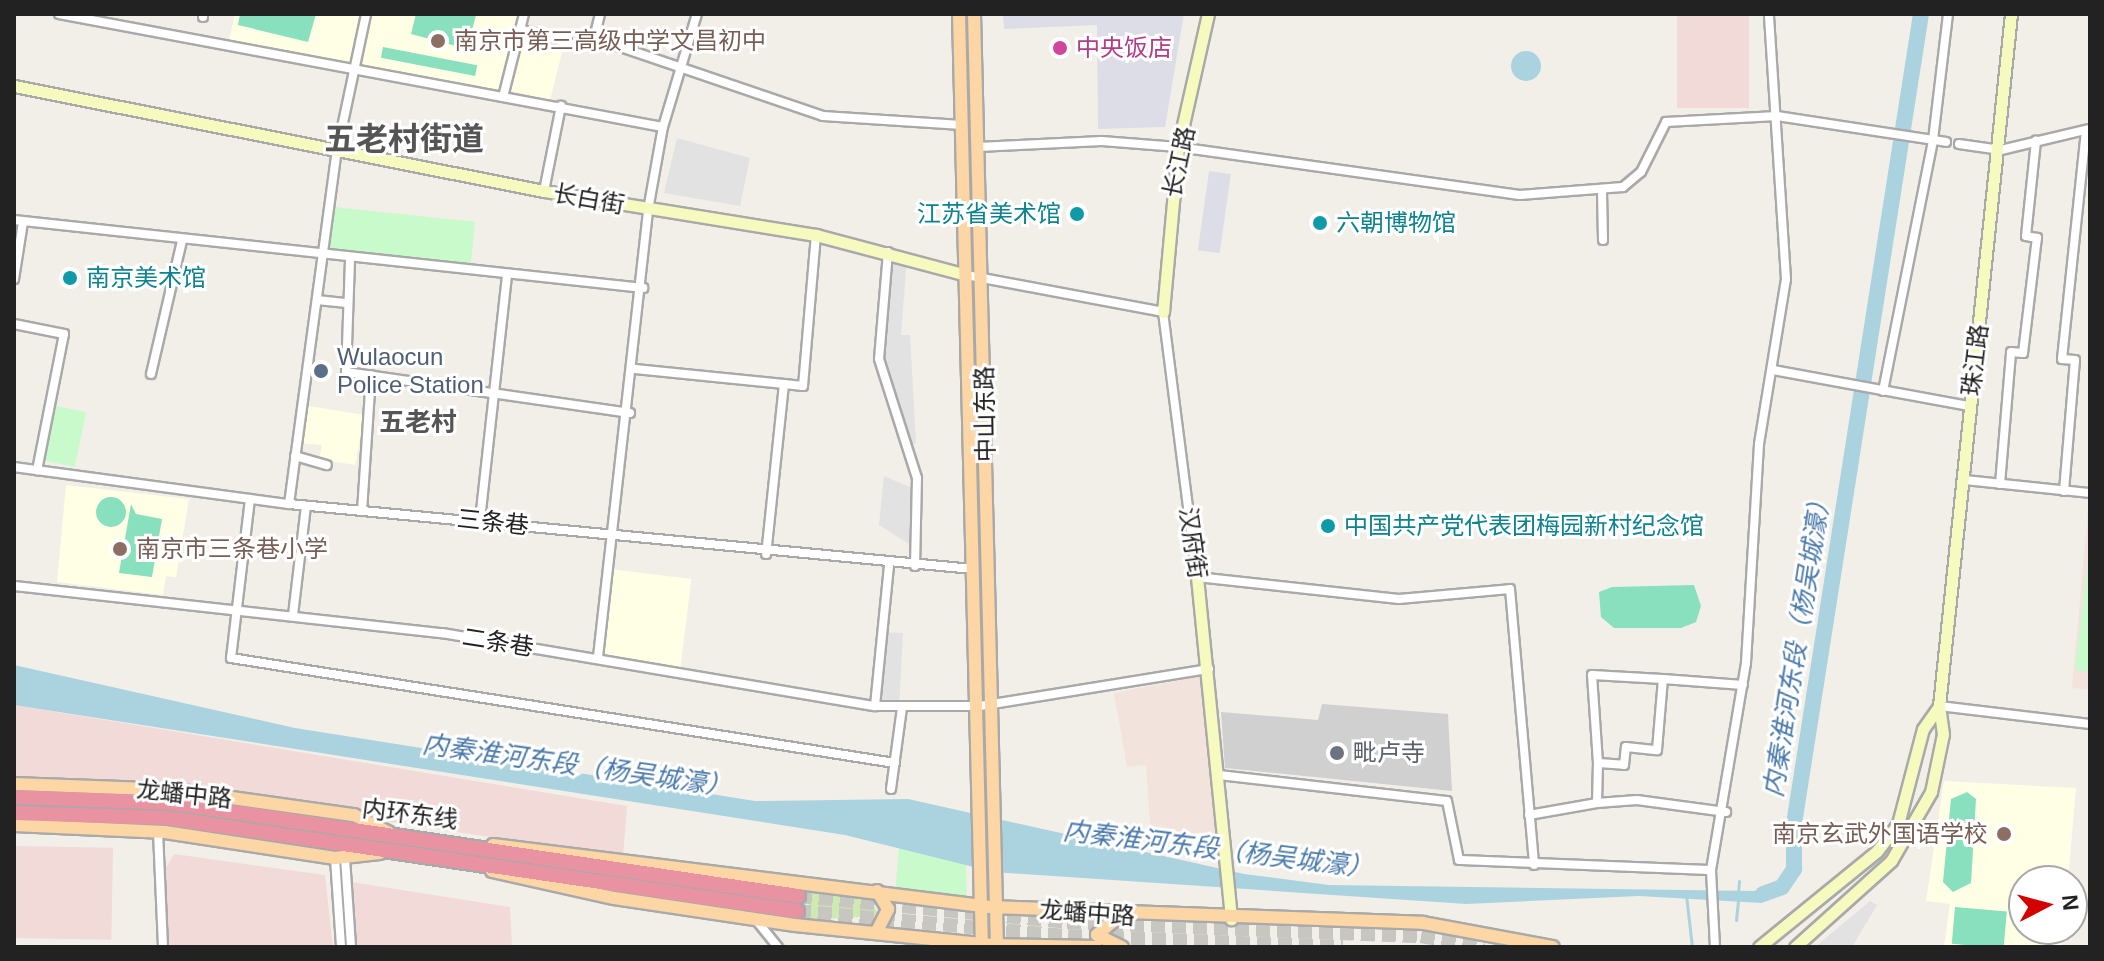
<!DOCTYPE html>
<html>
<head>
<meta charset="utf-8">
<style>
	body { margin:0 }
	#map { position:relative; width:2104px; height:961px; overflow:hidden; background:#f2efe9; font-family:Arial,"Noto Sans SC",sans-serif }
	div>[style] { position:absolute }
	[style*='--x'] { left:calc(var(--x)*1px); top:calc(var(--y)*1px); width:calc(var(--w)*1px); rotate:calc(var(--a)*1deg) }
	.commercial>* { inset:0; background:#f2dad9; transform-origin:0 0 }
	.education>* { inset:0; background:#ffffe5; transform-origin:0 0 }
	.religious>* { inset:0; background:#d0d0d0 }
	.military>* { inset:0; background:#f3e3dd }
	.grass>* { inset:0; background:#cdebb0 }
	.park>* { inset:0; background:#c8facc; transform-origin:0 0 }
	.pitch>* { inset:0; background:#88e0be; transform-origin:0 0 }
	.round { border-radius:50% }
	.parking>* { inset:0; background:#e2e2e2; transform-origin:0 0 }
	.plaza>* { inset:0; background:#dddde8; transform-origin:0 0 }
	.water>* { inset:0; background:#aad3df }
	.stream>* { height:3px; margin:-1.5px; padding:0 1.5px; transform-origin:1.5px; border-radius:1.5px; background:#aad3df }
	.river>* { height:16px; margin:-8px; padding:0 8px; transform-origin:8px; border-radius:8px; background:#aad3df }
	.highway-tunnel>* { height:14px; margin-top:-7px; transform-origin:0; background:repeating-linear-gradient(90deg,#c8c6c1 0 14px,transparent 0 21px) }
	.roads { filter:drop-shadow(2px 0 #a9a9a9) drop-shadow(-2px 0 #a9a9a9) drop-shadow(0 2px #a9a9a9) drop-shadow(0 -2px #a9a9a9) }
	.street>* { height:8px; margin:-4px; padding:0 4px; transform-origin:4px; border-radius:4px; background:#fff }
	.secondary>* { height:11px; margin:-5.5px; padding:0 5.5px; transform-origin:5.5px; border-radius:5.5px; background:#f7fabf }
	.primary>* { height:12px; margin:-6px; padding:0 6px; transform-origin:6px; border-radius:6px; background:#fcd6a4 }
	.highway>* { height:14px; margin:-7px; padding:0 7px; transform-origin:7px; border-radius:7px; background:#e892a2 }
	.dots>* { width:22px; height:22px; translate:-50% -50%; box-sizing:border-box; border:4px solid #fff; border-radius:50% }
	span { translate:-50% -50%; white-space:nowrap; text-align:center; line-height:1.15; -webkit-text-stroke:6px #fff; paint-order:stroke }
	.education-label { font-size:24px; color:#785e54 }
	.left { translate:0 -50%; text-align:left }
	.right { translate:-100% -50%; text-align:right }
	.hotel-label { font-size:24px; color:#b23c85 }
	.street-label { font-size:24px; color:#222 }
	.culture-label { font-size:24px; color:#0d838f }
	.service-label { font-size:24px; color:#4e5e75 }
	.worship-label { font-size:24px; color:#5b616d }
	.neighbourhood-label { font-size:26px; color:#555; font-weight:700 }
	.water-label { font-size:26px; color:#4a7aab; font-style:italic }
	.district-label { font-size:32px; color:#555; font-weight:700 }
	.frame { position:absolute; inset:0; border:16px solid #222; pointer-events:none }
	.north { position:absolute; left:2008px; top:865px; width:80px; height:80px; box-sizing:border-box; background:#fff; border:2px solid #a7a7a7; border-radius:50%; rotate:84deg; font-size:22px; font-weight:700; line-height:32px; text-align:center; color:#222 }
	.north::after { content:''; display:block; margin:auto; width:28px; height:36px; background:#d40000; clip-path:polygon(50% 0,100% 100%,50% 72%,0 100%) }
</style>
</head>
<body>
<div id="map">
	<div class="commercial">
		<div style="left:1677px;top:14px;width:72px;height:94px"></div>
		<div style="clip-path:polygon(14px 705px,627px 806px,623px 857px,175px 790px,14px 783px)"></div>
		<div style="left:14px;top:846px;width:99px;height:92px;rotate:1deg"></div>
		<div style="clip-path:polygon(174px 854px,325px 875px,333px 947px,168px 947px,165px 869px)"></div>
		<div style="clip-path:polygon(351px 882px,510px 907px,512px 947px,355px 947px)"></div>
	</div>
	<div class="education">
		<div style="clip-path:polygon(235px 14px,524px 14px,503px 97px,228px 45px)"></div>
		<div style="left:522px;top:39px;width:42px;height:53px;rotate:14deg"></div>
		<div style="clip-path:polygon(302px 405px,365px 415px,355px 465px,319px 459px,322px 445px,297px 443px)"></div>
		<div style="clip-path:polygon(66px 485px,189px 499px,176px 577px,166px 576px,163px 595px,57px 582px)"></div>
		<div style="left:610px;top:569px;width:82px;height:89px;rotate:7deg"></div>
		<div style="clip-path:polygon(1944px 781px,2076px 788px,2068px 881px,2024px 881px,2024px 929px,2063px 929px,2062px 947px,1944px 947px,1950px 904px,1926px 901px)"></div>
	</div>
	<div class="religious">
		<div style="clip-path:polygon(1322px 704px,1448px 714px,1452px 791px,1225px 768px,1221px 712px,1318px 720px)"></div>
	</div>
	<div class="military">
		<div style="clip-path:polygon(2090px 489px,2090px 690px,2072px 688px)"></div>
		<div style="clip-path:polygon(1207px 675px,1218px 853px,1151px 838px,1146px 765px,1127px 767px,1114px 693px)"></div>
	</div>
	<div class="grass">
		<div style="clip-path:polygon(811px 886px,870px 897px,879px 916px,807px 920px)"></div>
	</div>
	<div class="park">
		<div style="left:334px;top:207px;width:142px;height:46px;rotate:6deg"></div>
		<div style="left:52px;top:405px;width:35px;height:56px;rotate:12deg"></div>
		<div style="clip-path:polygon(2090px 544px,2090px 672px,2075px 670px)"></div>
		<div style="clip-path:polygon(899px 847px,966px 864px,967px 904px,895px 893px)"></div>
	</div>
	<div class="pitch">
		<div style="clip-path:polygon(240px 14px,316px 14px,308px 42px,238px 25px)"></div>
		<div style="clip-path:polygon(416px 14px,476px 15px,467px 49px,411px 34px)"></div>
		<div style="left:383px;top:47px;width:96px;height:11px;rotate:11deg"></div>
		<div class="round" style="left:96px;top:497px;width:30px;height:30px"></div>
		<div style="clip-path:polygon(131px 504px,136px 514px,162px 519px,152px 577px,119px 573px)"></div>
		<div style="clip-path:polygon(1694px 585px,1701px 606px,1696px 622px,1681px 628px,1614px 628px,1601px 617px,1599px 592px,1612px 587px)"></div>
		<div style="clip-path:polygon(1967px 792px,1976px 799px,1971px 883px,1953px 892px,1943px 882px,1951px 799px)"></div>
		<div style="left:1955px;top:907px;width:52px;height:37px;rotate:5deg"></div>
	</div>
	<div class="parking">
		<div style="clip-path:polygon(677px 138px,750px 158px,740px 206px,664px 193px)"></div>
		<div style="clip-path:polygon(888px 252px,907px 255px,901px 335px,910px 335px,916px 443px,902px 449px,880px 367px)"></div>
		<div style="clip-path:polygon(884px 476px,912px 488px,909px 544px,879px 525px)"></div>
		<div style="left:882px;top:632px;width:21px;height:74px;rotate:3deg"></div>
		<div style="clip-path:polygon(1870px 901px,1877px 905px,1852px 947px,1815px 947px)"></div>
	</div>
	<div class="plaza">
		<div style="clip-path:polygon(1003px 14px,1184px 14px,1165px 127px,1098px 129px,1097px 25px,1004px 29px)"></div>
		<div style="left:1209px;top:171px;width:22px;height:80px;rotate:8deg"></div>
	</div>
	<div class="water">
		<div class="round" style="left:1511px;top:51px;width:30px;height:30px"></div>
		<div style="clip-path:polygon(14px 665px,295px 728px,755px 801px,908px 799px,1244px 874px,1329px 885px,1754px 891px,1784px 884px,1762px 903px,1639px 896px,1466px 904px,994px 872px,845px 835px,14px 705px)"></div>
	</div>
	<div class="stream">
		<div style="--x:1738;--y:893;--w:12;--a:-85"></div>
		<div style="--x:1686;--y:895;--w:52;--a:83.4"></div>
		<div style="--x:1736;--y:920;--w:20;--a:-84"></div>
	</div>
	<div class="river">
		<div style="--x:1763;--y:894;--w:20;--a:-20"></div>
		<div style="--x:1782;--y:887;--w:22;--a:-56"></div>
		<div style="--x:1794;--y:869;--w:45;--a:-90"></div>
		<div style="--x:1794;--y:824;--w:820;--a:-81.09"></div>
	</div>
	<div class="highway-tunnel">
		<div style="--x:798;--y:896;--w:270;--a:5.5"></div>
		<div style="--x:1067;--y:922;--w:354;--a:2.3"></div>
		<div style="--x:1421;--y:936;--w:64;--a:9.9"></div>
		<div style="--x:797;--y:911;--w:272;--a:5.3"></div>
		<div style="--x:1068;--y:936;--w:275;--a:2.3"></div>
	</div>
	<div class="roads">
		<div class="street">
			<div style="--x:59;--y:14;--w:614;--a:10.6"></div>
			<div style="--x:600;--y:14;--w:25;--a:104"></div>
			<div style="--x:594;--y:38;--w:242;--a:18.8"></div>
			<div style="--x:823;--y:116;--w:139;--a:3.7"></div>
			<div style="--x:203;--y:17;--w:3;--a:-90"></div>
			<div style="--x:520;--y:29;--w:55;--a:15.8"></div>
			<div style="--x:503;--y:97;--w:86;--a:-75.8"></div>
			<div style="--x:1959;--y:144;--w:42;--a:8.1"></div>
			<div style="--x:2001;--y:150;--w:90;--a:-13.4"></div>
			<div style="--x:978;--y:147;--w:124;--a:-2.8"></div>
			<div style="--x:1102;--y:141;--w:76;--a:4.5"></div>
			<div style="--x:1178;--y:147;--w:345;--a:8"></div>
			<div style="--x:1520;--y:195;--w:103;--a:-4.4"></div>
			<div style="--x:1623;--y:187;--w:23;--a:-40"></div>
			<div style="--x:1641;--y:172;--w:56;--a:-63.4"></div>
			<div style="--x:1666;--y:122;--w:111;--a:-3.1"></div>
			<div style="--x:1777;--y:116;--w:171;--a:8.7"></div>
			<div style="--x:544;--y:191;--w:87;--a:-78.7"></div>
			<div style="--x:1602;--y:192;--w:48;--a:88.8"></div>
			<div style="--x:14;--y:220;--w:633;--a:6.17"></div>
			<div style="--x:888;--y:252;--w:107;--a:94.8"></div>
			<div style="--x:879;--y:359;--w:125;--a:72.3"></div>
			<div style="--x:917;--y:478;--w:88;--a:91.3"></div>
			<div style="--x:350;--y:260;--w:112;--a:92"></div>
			<div style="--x:346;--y:372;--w:287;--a:8.2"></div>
			<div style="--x:966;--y:275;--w:200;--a:10.6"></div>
			<div style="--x:1163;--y:312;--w:267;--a:82.7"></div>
			<div style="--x:1197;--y:577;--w:203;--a:6.2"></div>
			<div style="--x:1399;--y:599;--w:111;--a:-5.1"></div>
			<div style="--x:1510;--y:589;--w:277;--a:85"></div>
			<div style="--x:14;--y:279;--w:58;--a:-81"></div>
			<div style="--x:317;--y:300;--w:30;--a:6"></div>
			<div style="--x:14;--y:324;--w:51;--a:11.3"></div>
			<div style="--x:64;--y:334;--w:139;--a:101.2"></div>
			<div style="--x:635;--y:369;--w:150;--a:5.7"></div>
			<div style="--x:784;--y:384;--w:171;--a:96"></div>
			<div style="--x:1773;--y:370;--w:200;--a:10.4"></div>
			<div style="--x:151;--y:374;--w:137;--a:-76.9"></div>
			<div style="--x:784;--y:384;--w:19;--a:6"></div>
			<div style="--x:803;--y:386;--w:152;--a:-85.1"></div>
			<div style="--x:1883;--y:391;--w:256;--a:-78.7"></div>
			<div style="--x:1933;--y:140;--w:127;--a:-83.2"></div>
			<div style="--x:295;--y:456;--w:33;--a:16"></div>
			<div style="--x:14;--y:467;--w:277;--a:7.7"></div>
			<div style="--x:289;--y:504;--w:687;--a:5.43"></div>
			<div style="--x:1964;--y:480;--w:126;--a:5.9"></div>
			<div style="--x:2000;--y:484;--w:132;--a:-85.2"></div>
			<div style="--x:2011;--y:352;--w:12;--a:5"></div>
			<div style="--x:2023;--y:353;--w:116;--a:-83.1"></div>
			<div style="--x:2037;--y:238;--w:11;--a:-170"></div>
			<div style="--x:2026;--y:236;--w:96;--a:-84"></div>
			<div style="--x:2064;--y:491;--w:131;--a:-85.2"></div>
			<div style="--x:2075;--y:360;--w:13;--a:-176"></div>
			<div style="--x:2062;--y:359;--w:230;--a:-84"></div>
			<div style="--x:250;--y:499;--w:160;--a:96.8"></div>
			<div style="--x:231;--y:658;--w:672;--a:8.99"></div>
			<div style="--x:289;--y:504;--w:356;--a:-82.3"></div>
			<div style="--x:337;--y:151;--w:140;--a:-78"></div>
			<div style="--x:362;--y:511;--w:136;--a:-86.2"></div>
			<div style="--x:480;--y:520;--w:246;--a:-83.7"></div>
			<div style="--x:14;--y:586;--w:431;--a:6.3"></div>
			<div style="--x:442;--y:633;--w:439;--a:9.6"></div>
			<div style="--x:875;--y:706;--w:105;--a:0"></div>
			<div style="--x:980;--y:706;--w:232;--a:-9.2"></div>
			<div style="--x:293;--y:615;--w:110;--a:-83.2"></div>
			<div style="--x:598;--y:657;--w:450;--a:-83.6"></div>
			<div style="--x:648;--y:210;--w:84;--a:-79.8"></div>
			<div style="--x:663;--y:127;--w:118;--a:-73.3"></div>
			<div style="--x:875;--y:706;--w:141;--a:-84.3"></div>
			<div style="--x:1939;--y:706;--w:152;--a:6.8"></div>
			<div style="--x:1598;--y:763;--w:88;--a:-93.9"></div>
			<div style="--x:1592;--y:675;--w:71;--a:3.2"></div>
			<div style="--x:1219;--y:775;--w:229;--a:6.5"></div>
			<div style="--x:1447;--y:801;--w:60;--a:78.5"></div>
			<div style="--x:1459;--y:860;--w:252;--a:2.3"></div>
			<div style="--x:891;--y:789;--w:82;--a:-82.3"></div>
			<div style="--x:1597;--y:803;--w:40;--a:-4.3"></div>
			<div style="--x:1637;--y:800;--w:90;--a:7.7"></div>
			<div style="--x:1529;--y:815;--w:69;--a:-10"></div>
			<div style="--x:1597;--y:803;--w:40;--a:-88.6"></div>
			<div style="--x:1598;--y:763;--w:26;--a:4"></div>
			<div style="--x:1624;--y:765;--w:18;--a:-84"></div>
			<div style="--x:1626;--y:747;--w:31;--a:6"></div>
			<div style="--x:1657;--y:750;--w:71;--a:-85.2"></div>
			<div style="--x:1663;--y:679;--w:80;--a:4.3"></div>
			<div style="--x:158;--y:832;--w:115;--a:87.5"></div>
			<div style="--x:335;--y:858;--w:89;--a:86.1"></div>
			<div style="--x:345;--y:858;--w:89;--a:86.1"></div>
			<div style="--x:756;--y:920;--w:35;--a:51"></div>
			<div style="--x:1715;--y:947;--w:77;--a:-93"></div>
			<div style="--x:1711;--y:870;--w:210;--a:-80.4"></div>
			<div style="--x:1746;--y:663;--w:219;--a:-86.6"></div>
			<div style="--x:1759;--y:444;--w:167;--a:-80.7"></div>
			<div style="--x:1786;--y:279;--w:266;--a:-93.7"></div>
		</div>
		<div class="secondary">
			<div style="--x:14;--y:86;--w:540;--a:11.21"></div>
			<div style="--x:544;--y:191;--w:276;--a:9.2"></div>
			<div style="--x:816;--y:235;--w:155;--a:14.9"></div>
			<div style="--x:1163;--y:312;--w:166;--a:-84.8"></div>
			<div style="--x:1178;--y:147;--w:136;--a:-77.3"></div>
			<div style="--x:1197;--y:577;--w:344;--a:84.3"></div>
			<div style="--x:1759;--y:947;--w:152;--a:-39.1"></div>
			<div style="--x:1877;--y:851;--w:34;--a:-52"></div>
			<div style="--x:1898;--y:824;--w:98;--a:-75.3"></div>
			<div style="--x:1923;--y:729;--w:28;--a:-55"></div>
			<div style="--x:1795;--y:947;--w:129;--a:-41.9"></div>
			<div style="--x:1891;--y:861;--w:80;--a:-59.9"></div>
			<div style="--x:1931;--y:792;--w:59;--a:-78.3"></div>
			<div style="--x:1943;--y:734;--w:28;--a:-98"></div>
			<div style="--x:1939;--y:706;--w:696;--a:-84.06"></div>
		</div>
		<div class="primary">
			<div style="--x:959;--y:14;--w:933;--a:88.59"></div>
			<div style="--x:974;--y:14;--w:933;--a:88.59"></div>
			<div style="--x:14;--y:784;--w:161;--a:2.1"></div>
			<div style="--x:175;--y:790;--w:181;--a:8"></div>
			<div style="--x:354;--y:815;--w:39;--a:27"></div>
			<div style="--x:14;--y:825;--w:151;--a:2.7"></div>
			<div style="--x:165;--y:832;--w:172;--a:8.7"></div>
			<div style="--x:335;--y:858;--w:45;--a:-6.3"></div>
			<div style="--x:493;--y:845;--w:501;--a:7.11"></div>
			<div style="--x:990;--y:907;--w:433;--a:2.1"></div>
			<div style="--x:1423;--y:923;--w:132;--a:10.5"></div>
			<div style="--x:492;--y:871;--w:125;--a:12.5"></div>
			<div style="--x:614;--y:898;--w:183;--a:8.5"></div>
			<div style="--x:795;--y:925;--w:197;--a:5.8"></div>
			<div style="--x:991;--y:945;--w:105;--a:1.1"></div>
			<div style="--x:1117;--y:918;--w:26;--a:140"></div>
			<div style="--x:1097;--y:935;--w:28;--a:26"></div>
			<div style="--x:876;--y:933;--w:27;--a:-63"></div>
			<div style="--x:888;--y:909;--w:21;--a:-121"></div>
		</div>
		<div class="highway">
			<div style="--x:14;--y:797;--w:158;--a:2.2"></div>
			<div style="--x:172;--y:803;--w:633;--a:8.45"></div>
			<div style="--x:14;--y:813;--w:153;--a:1.9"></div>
			<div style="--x:167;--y:818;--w:637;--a:8.4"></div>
		</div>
	</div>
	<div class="dots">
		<div style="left:438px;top:41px;background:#8d6e63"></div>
		<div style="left:1060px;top:48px;background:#d1479c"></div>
		<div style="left:1077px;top:214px;background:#0f9aa8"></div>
		<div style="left:1320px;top:223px;background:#0f9aa8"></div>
		<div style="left:70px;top:278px;background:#0f9aa8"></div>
		<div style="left:321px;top:371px;background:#5c6f8a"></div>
		<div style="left:1328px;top:526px;background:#0f9aa8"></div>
		<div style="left:120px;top:549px;background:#8d6e63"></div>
		<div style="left:1337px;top:753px;background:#6b7280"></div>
		<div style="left:2004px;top:834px;background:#8d6e63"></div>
	</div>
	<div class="education-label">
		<span class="left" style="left:454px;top:41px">南京市第三高级中学文昌初中</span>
		<span class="left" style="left:136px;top:549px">南京市三条巷小学</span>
		<span class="right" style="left:1988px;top:834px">南京玄武外国语学校</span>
	</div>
	<div class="hotel-label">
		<span class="left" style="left:1076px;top:48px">中央饭店</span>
	</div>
	<div class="street-label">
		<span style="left:1179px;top:162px;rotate:-78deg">长江路</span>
		<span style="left:589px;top:199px;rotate:10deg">长白街</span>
		<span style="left:1975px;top:360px;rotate:-83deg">珠江路</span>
		<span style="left:985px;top:414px;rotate:-91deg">中山东路</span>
		<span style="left:493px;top:522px;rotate:6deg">三条巷</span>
		<span style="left:1193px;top:543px;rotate:82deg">汉府街</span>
		<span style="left:498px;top:642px;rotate:9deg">二条巷</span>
		<span style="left:184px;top:794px;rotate:6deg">龙蟠中路</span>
		<span style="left:410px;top:814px;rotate:7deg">内环东线</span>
		<span style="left:1087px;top:913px;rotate:4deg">龙蟠中路</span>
	</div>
	<div class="culture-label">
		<span class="right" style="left:1061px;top:214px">江苏省美术馆</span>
		<span class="left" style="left:1336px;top:223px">六朝博物馆</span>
		<span class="left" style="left:86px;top:278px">南京美术馆</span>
		<span class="left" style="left:1344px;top:526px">中国共产党代表团梅园新村纪念馆</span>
	</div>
	<div class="service-label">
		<span class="left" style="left:337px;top:371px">Wulaocun<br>Police Station</span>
	</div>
	<div class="worship-label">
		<span class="left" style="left:1353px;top:753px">毗卢寺</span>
	</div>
	<div class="neighbourhood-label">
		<span style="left:418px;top:423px">五老村</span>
	</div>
	<div class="water-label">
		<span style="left:1798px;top:643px;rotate:-81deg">内秦淮河东段（杨吴城濠）</span>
		<span style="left:577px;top:766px;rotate:8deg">内秦淮河东段（杨吴城濠）</span>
		<span style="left:1218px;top:850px;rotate:7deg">内秦淮河东段（杨吴城濠）</span>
	</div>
	<div class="district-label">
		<span style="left:404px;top:139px">五老村街道</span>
	</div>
	<div class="frame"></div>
	<div class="north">N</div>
</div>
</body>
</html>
